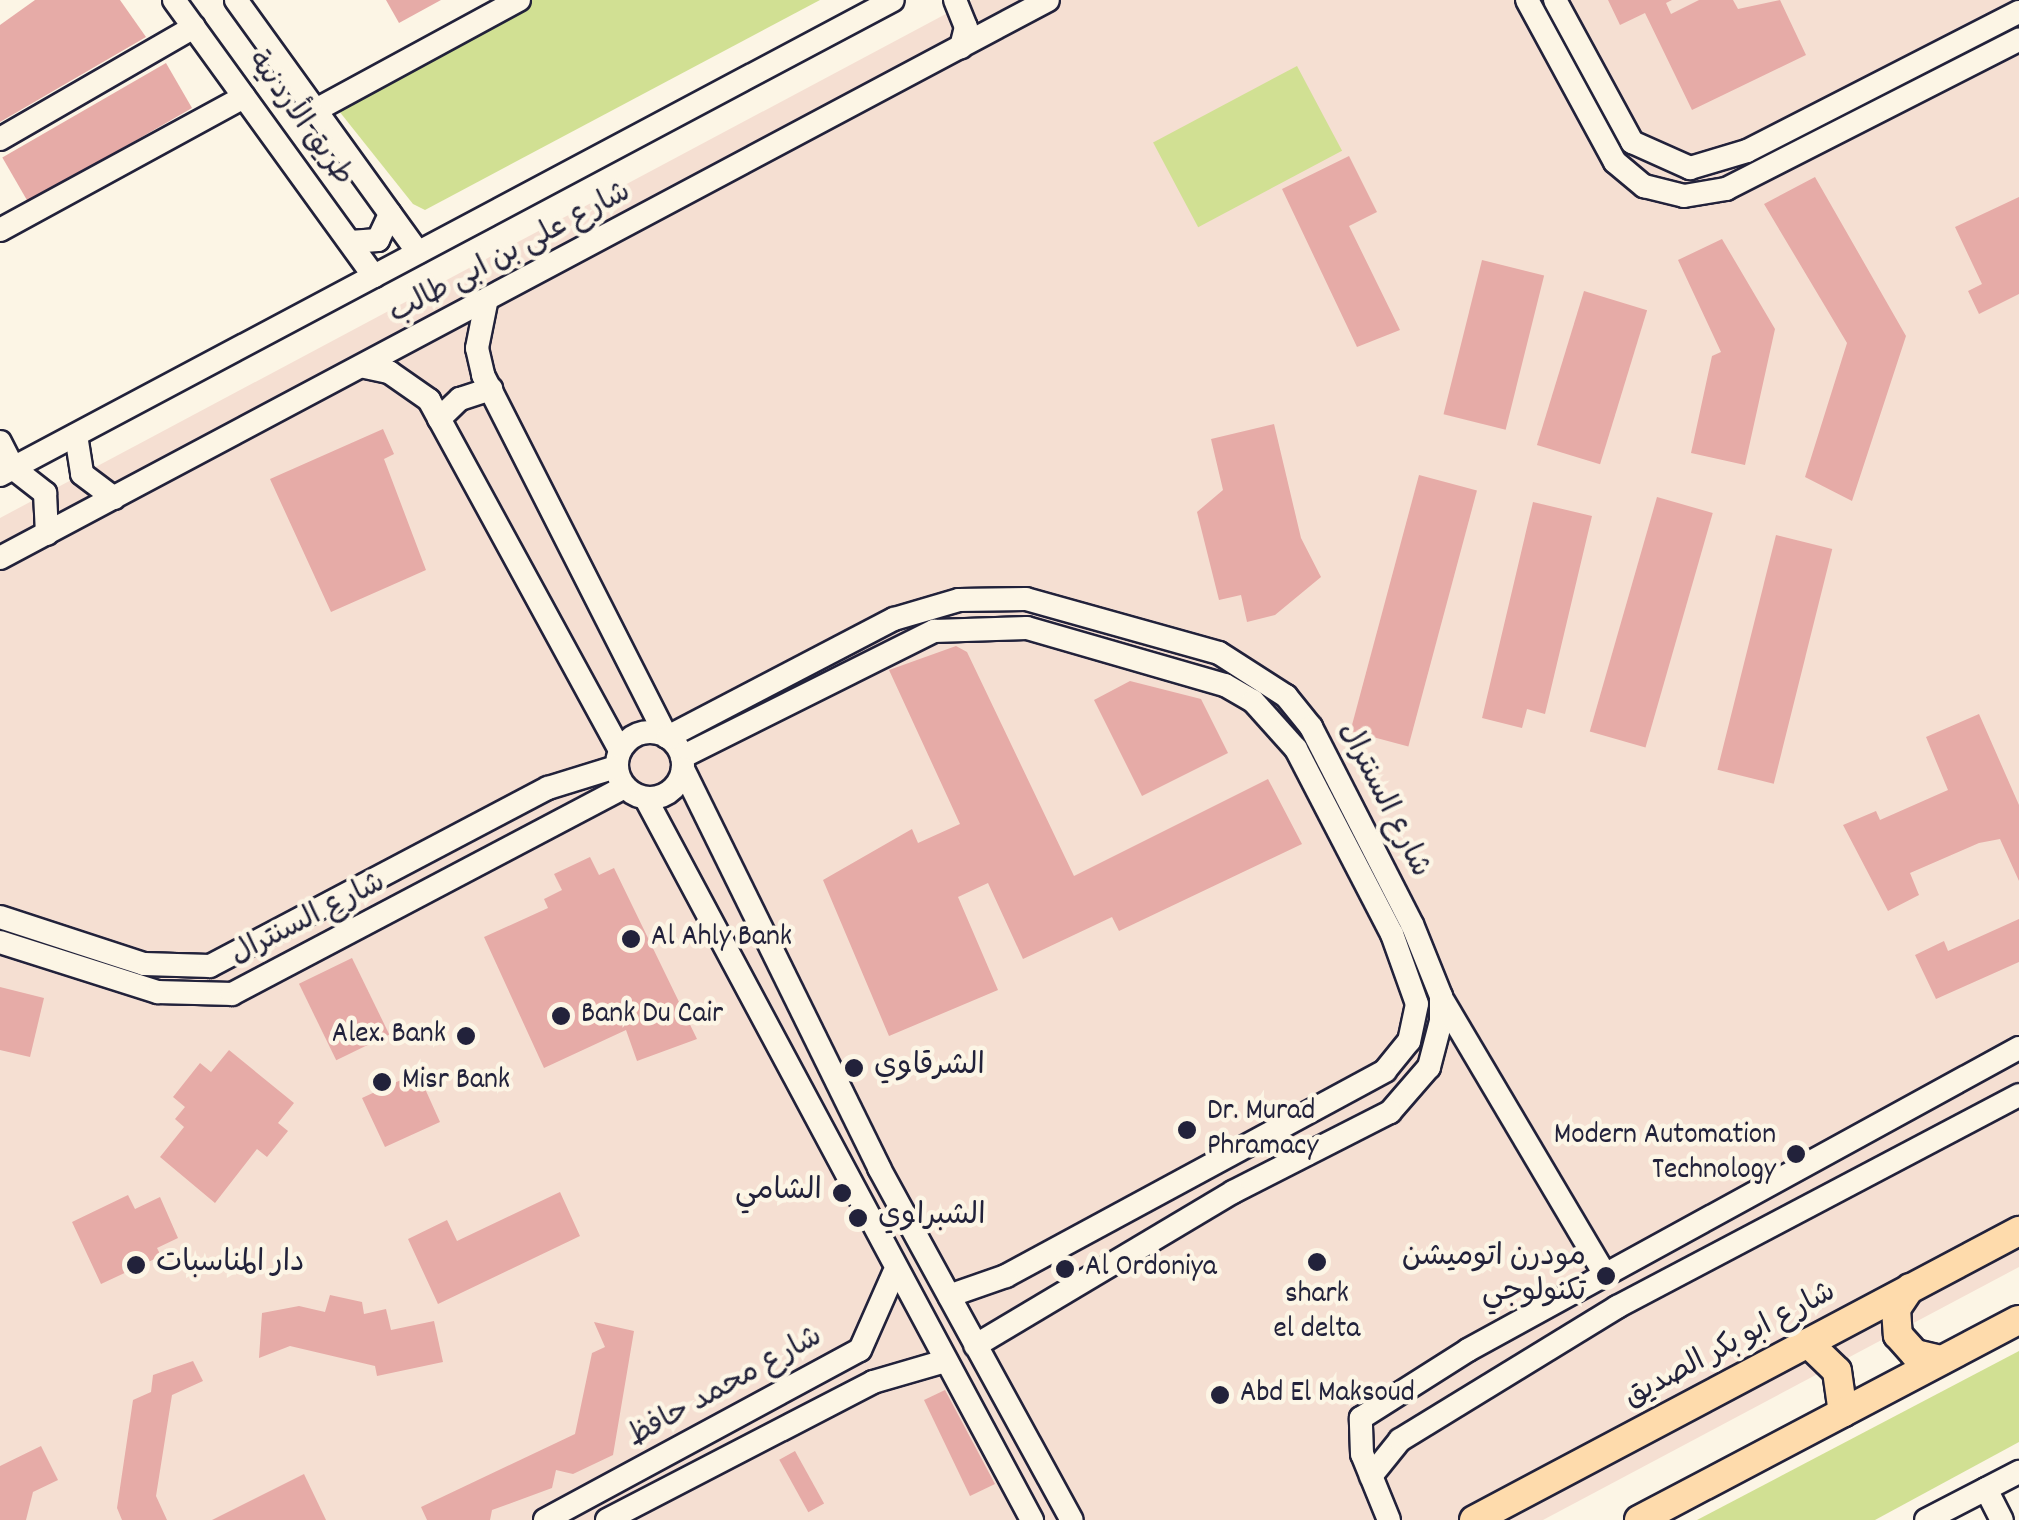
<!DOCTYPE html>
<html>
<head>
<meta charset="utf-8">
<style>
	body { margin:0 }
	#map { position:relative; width:2019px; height:1520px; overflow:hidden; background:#fcf5e5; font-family:Dekko,"Playpen Sans Arabic",sans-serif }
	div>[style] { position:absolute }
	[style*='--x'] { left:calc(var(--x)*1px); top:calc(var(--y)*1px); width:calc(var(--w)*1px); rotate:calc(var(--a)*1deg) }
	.built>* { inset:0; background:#f5dfd2 }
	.green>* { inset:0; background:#d1e093; transform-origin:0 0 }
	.building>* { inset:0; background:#e6aba7; transform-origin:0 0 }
	.roads { filter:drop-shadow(2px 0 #22223b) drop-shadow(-2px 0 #22223b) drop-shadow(0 2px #22223b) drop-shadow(0 -2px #22223b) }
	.minor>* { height:22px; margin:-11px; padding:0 11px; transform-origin:11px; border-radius:11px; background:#fcf5e5 }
	.minor>.ring { margin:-11px; padding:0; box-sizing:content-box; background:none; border:22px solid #fcf5e5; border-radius:50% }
	.major>* { height:28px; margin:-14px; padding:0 14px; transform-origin:14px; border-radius:14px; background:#fedbac }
	.dots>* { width:28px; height:28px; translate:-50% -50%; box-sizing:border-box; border:5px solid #fcf5e5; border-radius:50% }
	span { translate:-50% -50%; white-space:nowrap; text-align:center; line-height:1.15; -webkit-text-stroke:9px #fcf5e5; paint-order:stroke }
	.street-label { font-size:30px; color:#22223b }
	.poi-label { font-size:30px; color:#22223b }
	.left { translate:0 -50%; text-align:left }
	.right { translate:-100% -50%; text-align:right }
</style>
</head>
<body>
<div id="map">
	<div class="built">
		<div style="clip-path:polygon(972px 0,2019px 0,2019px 1267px,1543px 1520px,0 1520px,0 518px)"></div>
	</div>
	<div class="green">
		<div style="clip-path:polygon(531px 0,820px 0,425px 210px,413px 204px,335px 106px)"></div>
		<div style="left:1297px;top:66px;width:96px;height:163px;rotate:62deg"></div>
		<div style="clip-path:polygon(2019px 1351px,2019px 1442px,1875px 1520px,1697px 1520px)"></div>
	</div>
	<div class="building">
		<div style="clip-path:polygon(35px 0,120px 0,146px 37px,0 122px,0 25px)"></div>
		<div style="clip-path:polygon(386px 0,441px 0,399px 23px)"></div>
		<div style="clip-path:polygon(1608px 0,1672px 0,1666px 3px,1671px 14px,1699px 0,1733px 0,1738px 9px,1780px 0,1806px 55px,1692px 110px,1645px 13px,1620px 25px)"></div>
		<div style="left:166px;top:63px;width:52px;height:189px;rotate:60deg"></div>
		<div style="clip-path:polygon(1349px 156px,1377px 212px,1349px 226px,1400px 330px,1357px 347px,1282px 189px)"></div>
		<div style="clip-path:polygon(1815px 177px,1906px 336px,1852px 501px,1805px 477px,1847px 343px,1764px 204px)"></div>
		<div style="clip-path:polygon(2019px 197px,2019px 294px,1979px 314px,1968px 291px,1982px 284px,1955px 227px)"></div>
		<div style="clip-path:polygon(1722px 239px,1775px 329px,1745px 465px,1691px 453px,1712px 356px,1721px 352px,1678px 260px)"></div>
		<div style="left:1482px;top:260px;width:64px;height:159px;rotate:14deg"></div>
		<div style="left:1584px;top:291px;width:66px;height:161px;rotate:17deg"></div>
		<div style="clip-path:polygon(1274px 424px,1301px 538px,1321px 577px,1275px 615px,1247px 622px,1241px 595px,1219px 600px,1197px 512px,1223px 490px,1211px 439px)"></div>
		<div style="clip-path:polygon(383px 429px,394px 454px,384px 459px,426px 570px,331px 612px,270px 479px)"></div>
		<div style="left:1419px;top:475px;width:60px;height:265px;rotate:15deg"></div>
		<div style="left:1657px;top:497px;width:58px;height:244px;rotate:16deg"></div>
		<div style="clip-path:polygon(1533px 502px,1592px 516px,1545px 714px,1527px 709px,1522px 728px,1482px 718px)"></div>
		<div style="left:1776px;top:535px;width:58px;height:242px;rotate:14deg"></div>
		<div style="clip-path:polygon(956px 646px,967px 652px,1074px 876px,1268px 779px,1302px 844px,1119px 931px,1112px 917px,1023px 959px,988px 883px,958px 897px,998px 990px,889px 1036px,823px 880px,912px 829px,918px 843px,960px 824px,889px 670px)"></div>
		<div style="clip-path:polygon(1130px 681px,1201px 699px,1228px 753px,1142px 796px,1094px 700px)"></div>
		<div style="clip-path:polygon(1979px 714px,2019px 805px,2019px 881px,2000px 839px,1979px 843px,1910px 873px,1919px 895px,1888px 911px,1843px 825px,1876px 811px,1880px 820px,1948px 790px,1926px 737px)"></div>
		<div style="clip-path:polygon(590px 857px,599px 875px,614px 868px,697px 1039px,637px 1061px,626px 1030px,544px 1068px,484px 937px,548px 908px,544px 899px,562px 890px,554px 874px)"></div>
		<div style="clip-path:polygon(2019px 919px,2019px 962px,1936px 999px,1915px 955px,1944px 941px,1948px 951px)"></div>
		<div style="left:352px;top:958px;width:85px;height:59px;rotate:64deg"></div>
		<div style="clip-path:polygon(0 987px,44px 998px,30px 1057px,0 1050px)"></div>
		<div style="clip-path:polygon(229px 1050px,294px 1103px,278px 1123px,288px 1131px,267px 1157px,257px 1149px,215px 1203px,160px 1157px,184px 1127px,175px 1119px,185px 1107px,173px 1097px,200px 1063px,211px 1072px)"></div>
		<div style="clip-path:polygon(403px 1079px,407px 1089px,422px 1082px,440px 1122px,385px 1147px,362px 1098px)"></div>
		<div style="clip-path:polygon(560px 1192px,580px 1236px,438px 1304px,408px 1239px,447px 1220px,457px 1241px)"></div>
		<div style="clip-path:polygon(128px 1195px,135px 1209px,160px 1197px,178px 1238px,157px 1248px,161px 1256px,101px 1284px,72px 1222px)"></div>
		<div style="clip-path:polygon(330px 1295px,362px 1302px,364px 1314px,386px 1309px,391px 1330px,434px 1321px,443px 1362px,377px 1376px,375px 1366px,290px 1346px,259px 1358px,262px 1313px,299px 1306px,325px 1312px)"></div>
		<div style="clip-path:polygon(594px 1322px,634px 1331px,613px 1455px,573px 1474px,556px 1470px,552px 1488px,492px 1510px,490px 1520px,427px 1520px,421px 1507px,575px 1434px,592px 1353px,605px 1347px)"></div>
		<div style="clip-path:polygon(193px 1361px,203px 1381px,172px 1395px,156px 1496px,167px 1520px,122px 1520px,117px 1508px,133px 1400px,151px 1392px,153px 1375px)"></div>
		<div style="clip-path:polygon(945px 1390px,995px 1484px,970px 1496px,924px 1400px)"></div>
		<div style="clip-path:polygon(41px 1446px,58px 1480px,33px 1492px,26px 1520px,0 1520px,0 1466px)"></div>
		<div style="left:795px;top:1451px;width:60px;height:18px;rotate:61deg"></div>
		<div style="clip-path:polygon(304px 1474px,326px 1520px,212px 1520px)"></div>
	</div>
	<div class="roads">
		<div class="minor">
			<div style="--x:174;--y:0;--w:341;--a:54.1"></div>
			<div style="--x:236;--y:0;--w:311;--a:54.2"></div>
			<div style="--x:955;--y:0;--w:29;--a:68"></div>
			<div style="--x:966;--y:27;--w:21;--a:104"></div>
			<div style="--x:1527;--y:0;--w:184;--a:61.5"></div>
			<div style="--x:1615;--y:162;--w:38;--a:40"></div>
			<div style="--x:1644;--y:186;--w:41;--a:14"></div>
			<div style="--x:1684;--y:196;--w:43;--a:-9.5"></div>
			<div style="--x:1726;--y:189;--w:329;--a:-27"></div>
			<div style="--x:1555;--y:0;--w:162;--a:61.5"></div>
			<div style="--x:1632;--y:142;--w:64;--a:24.1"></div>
			<div style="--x:1690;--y:168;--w:59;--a:-16.6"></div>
			<div style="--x:1747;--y:151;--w:305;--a:-27.1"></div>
			<div style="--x:316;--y:110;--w:231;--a:-28.5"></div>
			<div style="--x:0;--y:139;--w:224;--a:-30"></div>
			<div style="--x:0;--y:230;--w:278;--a:-28.6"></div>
			<div style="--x:350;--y:242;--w:28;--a:-4"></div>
			<div style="--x:378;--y:240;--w:29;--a:-65"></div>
			<div style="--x:486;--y:303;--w:46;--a:101.3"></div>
			<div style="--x:477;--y:348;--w:28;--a:77"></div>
			<div style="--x:483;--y:375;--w:406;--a:63.1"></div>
			<div style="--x:365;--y:367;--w:25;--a:12"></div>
			<div style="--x:389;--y:372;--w:49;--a:35"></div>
			<div style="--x:429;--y:400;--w:399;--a:61.4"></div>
			<div style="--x:439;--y:419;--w:29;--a:-44"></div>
			<div style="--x:460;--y:399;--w:33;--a:-18"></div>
			<div style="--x:76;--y:435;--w:39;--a:81"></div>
			<div style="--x:82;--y:474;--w:40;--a:37"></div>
			<div style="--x:0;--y:442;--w:29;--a:63"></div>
			<div style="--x:13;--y:468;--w:41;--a:38"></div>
			<div style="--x:45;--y:493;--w:41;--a:87.2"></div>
			<div style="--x:0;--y:475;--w:1011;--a:-28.01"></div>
			<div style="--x:0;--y:558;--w:1187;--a:-28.03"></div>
			<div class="ring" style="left:617px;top:732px;width:44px;height:44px"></div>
			<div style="--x:668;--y:737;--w:255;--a:-27.6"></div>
			<div style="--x:894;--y:619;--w:68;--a:-16.3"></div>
			<div style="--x:959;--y:600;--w:67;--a:-0.9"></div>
			<div style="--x:1026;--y:599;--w:200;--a:15.6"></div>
			<div style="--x:1219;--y:653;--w:80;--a:32.7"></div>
			<div style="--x:1286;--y:696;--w:40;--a:51"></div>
			<div style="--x:1311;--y:727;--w:221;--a:62.9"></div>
			<div style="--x:1412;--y:924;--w:78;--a:68.1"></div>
			<div style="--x:1441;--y:996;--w:25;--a:90"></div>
			<div style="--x:1441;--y:1021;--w:48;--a:104.6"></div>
			<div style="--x:1429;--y:1067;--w:60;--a:130.9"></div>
			<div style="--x:1390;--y:1112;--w:176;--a:153"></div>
			<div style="--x:1233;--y:1192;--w:300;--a:149.2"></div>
			<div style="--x:682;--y:757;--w:282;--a:-26.6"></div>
			<div style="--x:934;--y:631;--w:93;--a:-1.8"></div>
			<div style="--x:1027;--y:628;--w:206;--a:16.1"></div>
			<div style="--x:1225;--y:685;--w:32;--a:30"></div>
			<div style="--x:1253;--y:701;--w:64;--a:48.1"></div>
			<div style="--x:1296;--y:749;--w:208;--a:62.6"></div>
			<div style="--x:1392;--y:934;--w:74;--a:70.3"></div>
			<div style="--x:1417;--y:1004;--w:38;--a:102"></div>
			<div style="--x:1409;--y:1041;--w:38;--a:129"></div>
			<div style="--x:1385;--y:1071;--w:431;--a:151.6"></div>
			<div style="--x:1006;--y:1276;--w:60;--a:160.7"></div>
			<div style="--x:683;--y:769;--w:445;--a:63.8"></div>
			<div style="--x:879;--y:1168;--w:401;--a:61.3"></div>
			<div style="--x:646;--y:799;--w:818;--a:61.84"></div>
			<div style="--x:0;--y:917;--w:151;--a:18.1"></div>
			<div style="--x:144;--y:964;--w:66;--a:1.7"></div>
			<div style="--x:210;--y:966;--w:382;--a:-27.8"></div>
			<div style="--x:548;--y:788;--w:71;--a:-17.2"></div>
			<div style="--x:0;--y:942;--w:166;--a:17.6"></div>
			<div style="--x:158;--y:992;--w:74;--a:1.5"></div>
			<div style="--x:232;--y:994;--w:443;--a:-27.8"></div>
			<div style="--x:1442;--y:999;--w:318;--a:59.4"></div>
			<div style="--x:1371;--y:1476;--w:46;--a:-51.1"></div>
			<div style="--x:1400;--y:1440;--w:255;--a:-31.5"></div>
			<div style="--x:1617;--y:1307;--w:454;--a:-27.8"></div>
			<div style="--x:1986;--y:1489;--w:35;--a:63"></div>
			<div style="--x:545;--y:1520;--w:358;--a:-28.4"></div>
			<div style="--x:860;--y:1350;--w:84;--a:-66.2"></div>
			<div style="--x:607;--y:1520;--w:300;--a:-27.4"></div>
			<div style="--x:873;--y:1382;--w:72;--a:-16.2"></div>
			<div style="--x:1389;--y:1520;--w:71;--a:-112.2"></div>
			<div style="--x:1362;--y:1454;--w:36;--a:-92"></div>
			<div style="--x:1361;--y:1418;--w:127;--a:-32.4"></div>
			<div style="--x:1468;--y:1350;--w:628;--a:-28.73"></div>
			<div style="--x:1926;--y:1520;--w:105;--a:-27.3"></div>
		</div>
		<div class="major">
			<div style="--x:1910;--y:1288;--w:25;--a:124"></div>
			<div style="--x:1896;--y:1309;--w:26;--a:86"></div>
			<div style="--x:1898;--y:1335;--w:25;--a:48"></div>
			<div style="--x:1915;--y:1354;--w:27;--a:13"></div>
			<div style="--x:1808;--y:1343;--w:40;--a:44"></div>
			<div style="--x:1837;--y:1371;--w:42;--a:81.9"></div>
			<div style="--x:1474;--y:1520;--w:617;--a:-27.94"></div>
			<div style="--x:1639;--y:1520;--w:429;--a:-27.8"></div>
		</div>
	</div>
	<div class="dots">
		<div style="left:631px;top:939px;background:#22223b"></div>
		<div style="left:561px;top:1016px;background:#22223b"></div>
		<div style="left:466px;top:1036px;background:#22223b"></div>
		<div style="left:854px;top:1068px;background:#22223b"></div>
		<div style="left:382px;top:1082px;background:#22223b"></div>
		<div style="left:1187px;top:1130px;background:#22223b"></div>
		<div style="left:1796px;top:1154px;background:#22223b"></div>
		<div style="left:842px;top:1193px;background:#22223b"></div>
		<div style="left:858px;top:1218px;background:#22223b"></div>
		<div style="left:1317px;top:1262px;background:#22223b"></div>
		<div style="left:136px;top:1265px;background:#22223b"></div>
		<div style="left:1065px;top:1269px;background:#22223b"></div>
		<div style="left:1606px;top:1276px;background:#22223b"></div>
		<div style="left:1220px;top:1395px;background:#22223b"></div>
	</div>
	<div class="street-label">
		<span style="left:298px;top:120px;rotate:54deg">طريق الأردنية</span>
		<span style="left:511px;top:255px;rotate:-28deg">شارع على بن ابى طالب</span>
		<span style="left:1382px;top:801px;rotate:63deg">شارع السنترال</span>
		<span style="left:309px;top:921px;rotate:-27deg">شارع السنترال</span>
		<span style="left:1731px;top:1347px;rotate:-28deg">شارع ابو بكر الصديق</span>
		<span style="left:726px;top:1389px;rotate:-29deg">شارع محمد حافظ</span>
	</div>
	<div class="poi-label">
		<span class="left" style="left:651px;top:939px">Al Ahly Bank</span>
		<span class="left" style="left:581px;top:1016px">Bank Du Cair</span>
		<span class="right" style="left:446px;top:1036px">Alex. Bank</span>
		<span class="left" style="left:874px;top:1068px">الشرقاوي</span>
		<span class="left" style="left:402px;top:1082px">Misr Bank</span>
		<span class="left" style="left:1207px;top:1130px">Dr. Murad<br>Phramacy</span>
		<span class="right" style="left:1776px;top:1154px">Modern Automation<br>Technology</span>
		<span class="right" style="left:822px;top:1193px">الشامي</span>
		<span class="left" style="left:878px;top:1218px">الشبراوي</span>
		<span class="right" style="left:1586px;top:1276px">مودرن اتوميشن<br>تكنولوجي</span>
		<span class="left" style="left:156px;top:1265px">دار المناسبات</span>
		<span class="left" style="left:1085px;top:1269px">Al Ordoniya</span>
		<span style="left:1317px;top:1313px">shark<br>el delta</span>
		<span class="left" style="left:1240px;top:1395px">Abd El Maksoud</span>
	</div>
</div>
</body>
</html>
